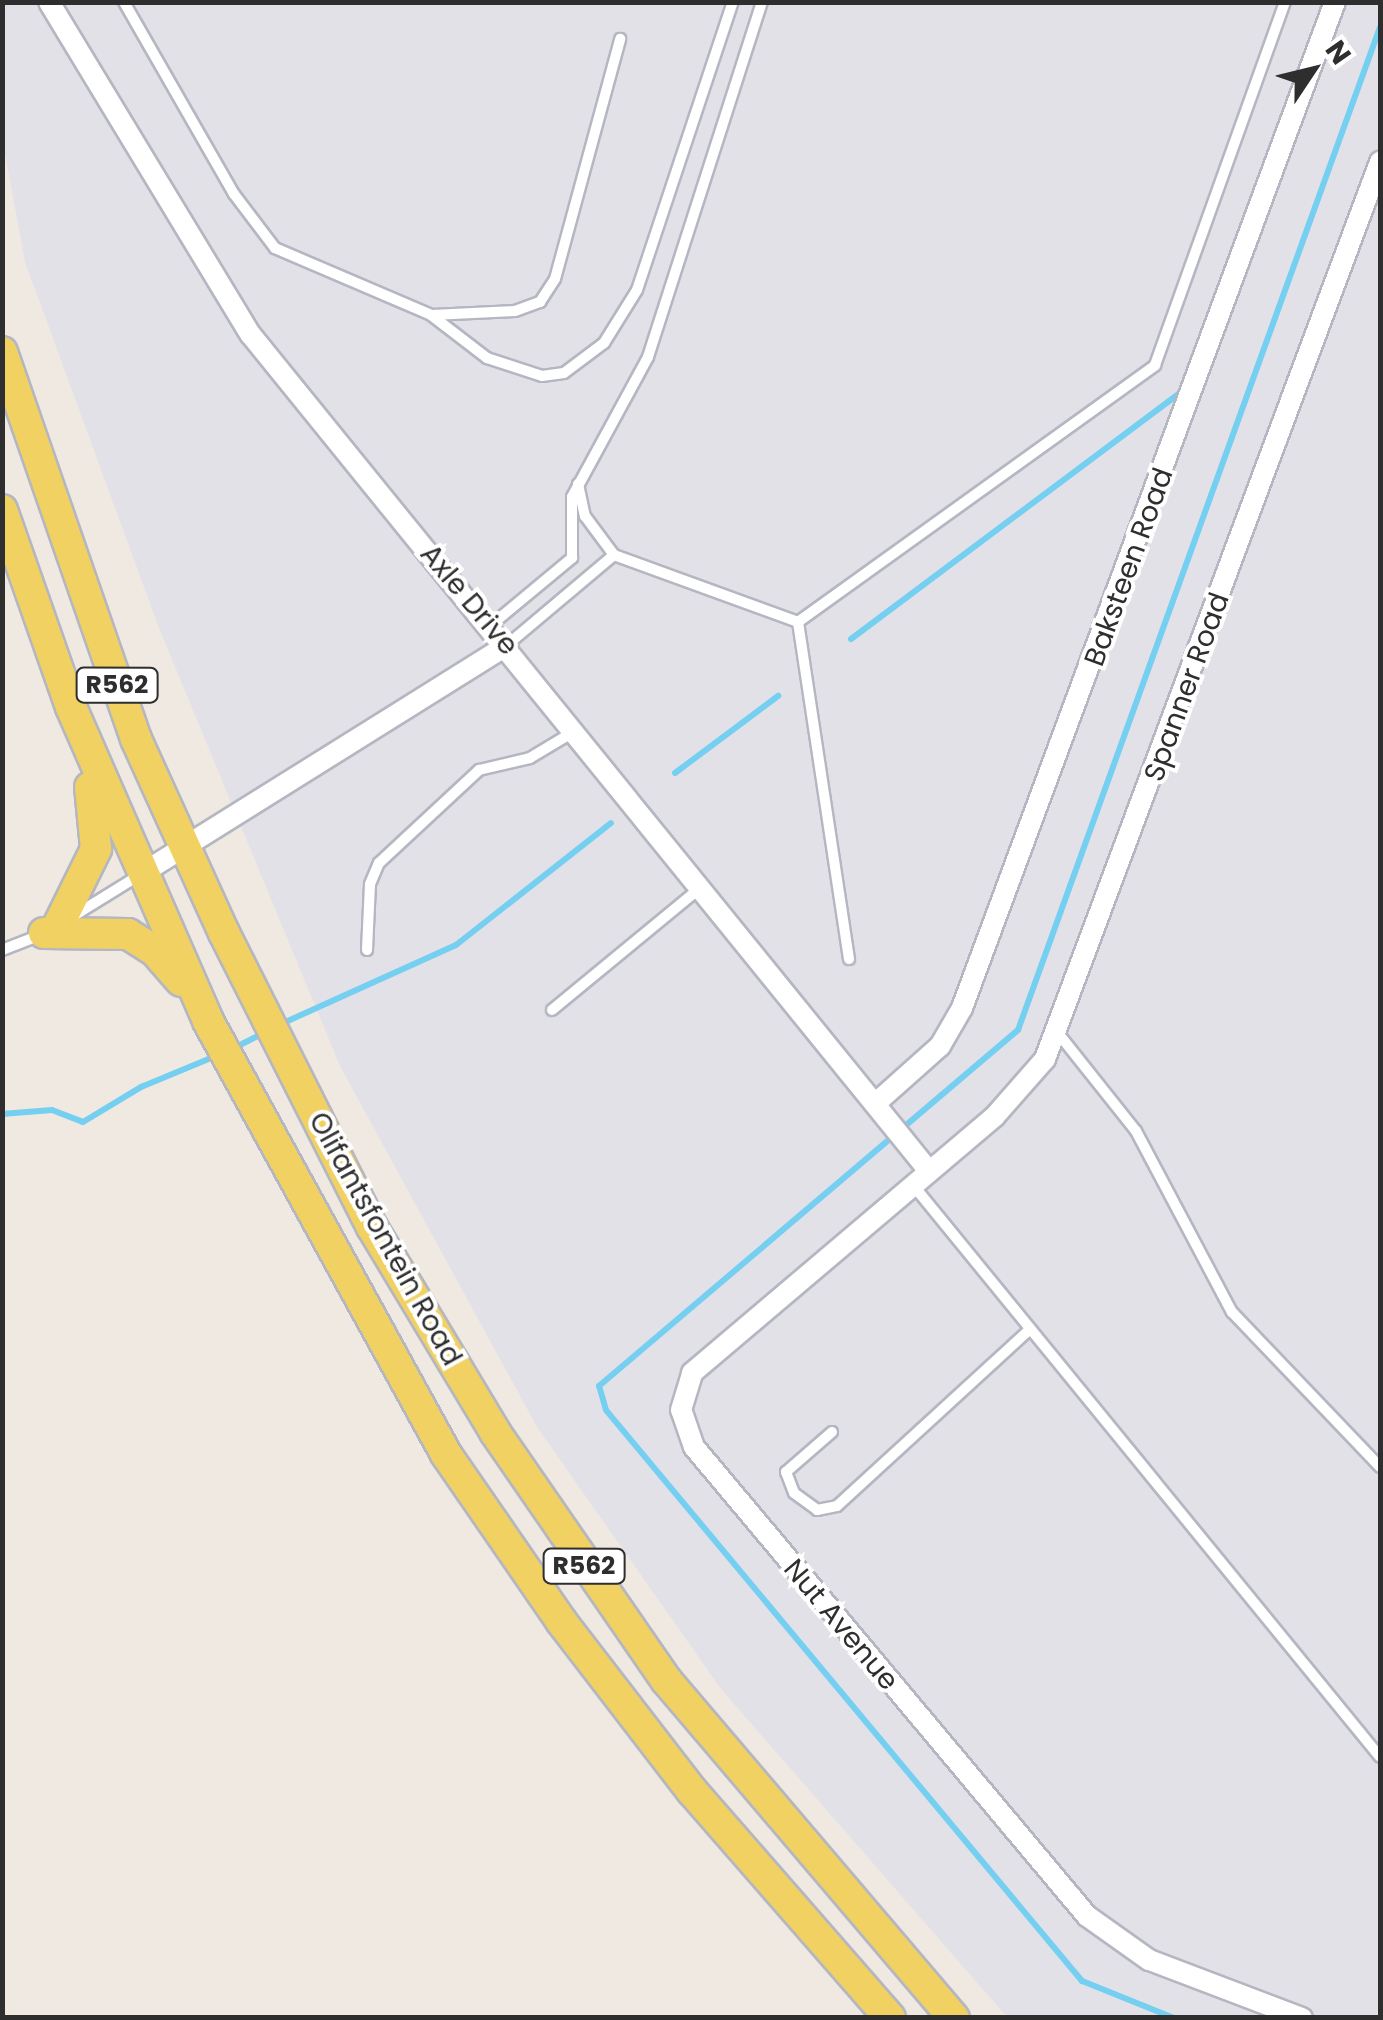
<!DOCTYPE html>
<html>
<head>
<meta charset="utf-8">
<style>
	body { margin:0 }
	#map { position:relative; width:1383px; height:2020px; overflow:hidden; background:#efe9e1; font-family:Poppins,sans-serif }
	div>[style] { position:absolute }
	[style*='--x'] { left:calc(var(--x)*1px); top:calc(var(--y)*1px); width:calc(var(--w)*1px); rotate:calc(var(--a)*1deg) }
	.industrial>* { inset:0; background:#e3e1e8 }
	.stream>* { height:6px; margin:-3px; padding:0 3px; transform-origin:3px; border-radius:3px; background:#75cff0 }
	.roads { filter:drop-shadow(2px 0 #b4b7c1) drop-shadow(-2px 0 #b4b7c1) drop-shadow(0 2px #b4b7c1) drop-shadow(0 -2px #b4b7c1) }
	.service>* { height:10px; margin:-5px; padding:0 5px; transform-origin:5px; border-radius:5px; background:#fff }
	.minor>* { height:20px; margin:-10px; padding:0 10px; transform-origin:10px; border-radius:10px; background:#fff }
	.primary>* { height:30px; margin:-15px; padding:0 15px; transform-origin:15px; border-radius:15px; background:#f2d163 }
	span { translate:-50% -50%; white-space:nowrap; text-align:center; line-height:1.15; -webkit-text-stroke:8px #fff; paint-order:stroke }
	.shield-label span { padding:2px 8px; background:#fff; border:2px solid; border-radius:8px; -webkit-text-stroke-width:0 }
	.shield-label { font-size:25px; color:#2e2e2e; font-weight:700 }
	.street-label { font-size:28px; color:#2e2e2e }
	.frame { position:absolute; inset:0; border:5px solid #2e2e2e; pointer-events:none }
	.north { position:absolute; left:1263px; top:20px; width:100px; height:100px; -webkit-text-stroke:8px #fff; paint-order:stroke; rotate:55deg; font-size:28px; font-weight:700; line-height:40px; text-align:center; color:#2e2e2e }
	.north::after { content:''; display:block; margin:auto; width:35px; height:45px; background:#2e2e2e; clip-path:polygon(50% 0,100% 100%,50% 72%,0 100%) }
</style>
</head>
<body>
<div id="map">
	<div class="industrial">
		<div style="clip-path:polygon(2px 3px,1380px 3px,1380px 2017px,1007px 2017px,721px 1689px,537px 1427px,340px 1066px,159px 628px,25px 262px,3px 143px)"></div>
	</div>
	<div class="stream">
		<div style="--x:851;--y:639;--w:414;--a:-36.8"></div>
		<div style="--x:675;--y:773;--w:129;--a:-36.8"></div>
		<div style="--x:281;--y:1024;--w:192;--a:-24.3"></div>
		<div style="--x:456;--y:945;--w:197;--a:-38.2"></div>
		<div style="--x:232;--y:1049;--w:37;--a:-27"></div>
		<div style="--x:2;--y:1114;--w:50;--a:-4.6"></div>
		<div style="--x:52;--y:1110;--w:33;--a:21"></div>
		<div style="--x:83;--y:1122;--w:68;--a:-31.1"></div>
		<div style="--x:141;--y:1087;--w:81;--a:-22.5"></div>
		<div style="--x:1174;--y:2018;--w:99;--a:-158.1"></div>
		<div style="--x:1082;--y:1981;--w:743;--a:-129.82"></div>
		<div style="--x:606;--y:1410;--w:25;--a:-106"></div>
		<div style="--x:599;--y:1386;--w:550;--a:-40.35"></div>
		<div style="--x:1018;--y:1030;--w:1066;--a:-70.15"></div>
	</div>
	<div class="roads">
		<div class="service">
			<div style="--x:124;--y:2;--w:221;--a:60.2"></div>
			<div style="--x:234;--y:194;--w:68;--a:52.8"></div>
			<div style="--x:275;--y:248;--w:170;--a:23.2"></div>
			<div style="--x:431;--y:315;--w:71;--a:37.5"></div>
			<div style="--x:487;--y:358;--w:58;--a:18.1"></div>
			<div style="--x:542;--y:376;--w:22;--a:-8"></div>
			<div style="--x:564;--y:373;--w:50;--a:-36.9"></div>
			<div style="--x:604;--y:343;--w:62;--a:-58.1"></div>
			<div style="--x:637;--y:290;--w:304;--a:-71.6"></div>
			<div style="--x:432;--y:315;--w:83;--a:-2.8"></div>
			<div style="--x:515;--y:311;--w:27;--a:-20"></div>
			<div style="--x:540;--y:302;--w:27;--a:-57"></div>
			<div style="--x:555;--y:279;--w:249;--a:-74.8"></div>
			<div style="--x:578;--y:484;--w:33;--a:78"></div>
			<div style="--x:585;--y:516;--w:49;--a:53.4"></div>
			<div style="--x:614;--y:555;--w:196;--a:20"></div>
			<div style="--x:798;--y:622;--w:440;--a:-35.7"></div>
			<div style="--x:1155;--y:365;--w:386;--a:-70.3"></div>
			<div style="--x:798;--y:622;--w:341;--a:81.4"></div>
			<div style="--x:490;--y:626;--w:107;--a:-39.7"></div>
			<div style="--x:572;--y:558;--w:61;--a:-90"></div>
			<div style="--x:572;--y:497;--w:159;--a:-61.5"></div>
			<div style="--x:648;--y:357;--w:373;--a:-72.2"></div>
			<div style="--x:507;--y:645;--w:140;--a:-40.1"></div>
			<div style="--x:75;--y:915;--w:78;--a:-31.8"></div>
			<div style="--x:2;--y:950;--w:44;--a:-21.3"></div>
			<div style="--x:367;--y:950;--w:66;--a:-87.4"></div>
			<div style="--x:370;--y:884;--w:23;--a:-67"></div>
			<div style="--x:379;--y:863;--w:137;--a:-42.9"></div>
			<div style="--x:479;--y:770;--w:52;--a:-13.2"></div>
			<div style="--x:530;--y:758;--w:52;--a:-31"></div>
			<div style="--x:552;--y:1010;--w:193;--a:-39.5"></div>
			<div style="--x:1058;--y:1033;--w:125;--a:51.5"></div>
			<div style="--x:1136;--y:1131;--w:205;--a:62.1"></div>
			<div style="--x:1232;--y:1312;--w:214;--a:46.3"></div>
			<div style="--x:913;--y:1185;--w:738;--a:50.77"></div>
			<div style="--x:832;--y:1432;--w:61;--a:139"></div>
			<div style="--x:786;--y:1472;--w:22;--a:69"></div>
			<div style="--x:794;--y:1493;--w:29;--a:36"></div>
			<div style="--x:817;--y:1510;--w:20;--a:-11"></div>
			<div style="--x:837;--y:1506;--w:260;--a:-42.5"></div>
		</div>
		<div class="minor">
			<div style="--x:49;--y:2;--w:389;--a:58.8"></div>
			<div style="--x:251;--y:335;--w:1076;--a:50.96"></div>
			<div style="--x:141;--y:874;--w:432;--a:-32"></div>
			<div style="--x:876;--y:1103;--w:86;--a:-41.7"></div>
			<div style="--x:940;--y:1046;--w:44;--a:-59.9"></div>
			<div style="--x:962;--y:1008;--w:1073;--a:-69.66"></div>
			<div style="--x:1302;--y:2018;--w:164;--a:-159.2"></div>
			<div style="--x:1149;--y:1960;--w:76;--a:-144.6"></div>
			<div style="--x:1087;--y:1916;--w:612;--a:-129.96"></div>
			<div style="--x:694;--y:1447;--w:39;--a:-109"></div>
			<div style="--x:681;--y:1410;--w:39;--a:-73"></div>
			<div style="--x:692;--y:1373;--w:397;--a:-40.3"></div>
			<div style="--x:995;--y:1116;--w:76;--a:-48.7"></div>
			<div style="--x:1045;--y:1059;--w:958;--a:-69.52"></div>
		</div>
		<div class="primary">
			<div style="--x:2;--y:352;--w:410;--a:70.9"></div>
			<div style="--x:136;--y:739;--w:213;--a:65.6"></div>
			<div style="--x:224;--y:933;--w:329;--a:63.3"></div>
			<div style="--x:372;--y:1227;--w:239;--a:59"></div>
			<div style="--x:495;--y:1432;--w:301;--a:55.4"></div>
			<div style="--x:666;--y:1680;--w:444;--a:49.6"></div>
			<div style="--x:2;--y:510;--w:209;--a:70.7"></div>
			<div style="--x:71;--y:707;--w:343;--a:66.4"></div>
			<div style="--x:208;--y:1021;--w:494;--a:61.2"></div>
			<div style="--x:446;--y:1454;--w:203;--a:55.4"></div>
			<div style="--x:561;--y:1621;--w:215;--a:52.4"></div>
			<div style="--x:692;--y:1791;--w:301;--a:48.9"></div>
			<div style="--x:59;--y:924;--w:84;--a:-63.7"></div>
			<div style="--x:96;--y:849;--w:62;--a:-95.5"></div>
			<div style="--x:44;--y:933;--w:84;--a:0.7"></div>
			<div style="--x:128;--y:934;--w:31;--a:32"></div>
			<div style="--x:154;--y:950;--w:41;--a:48.9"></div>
		</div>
	</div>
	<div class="shield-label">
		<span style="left:117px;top:685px">R562</span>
		<span style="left:584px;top:1566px">R562</span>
	</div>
	<div class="street-label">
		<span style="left:1129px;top:567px;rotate:-70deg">Baksteen Road</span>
		<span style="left:469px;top:600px;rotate:50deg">Axle Drive</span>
		<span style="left:1187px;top:687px;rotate:-70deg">Spanner Road</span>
		<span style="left:385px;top:1239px;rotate:61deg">Olifantsfontein Road</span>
		<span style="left:841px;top:1625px;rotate:50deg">Nut Avenue</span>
	</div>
	<div class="frame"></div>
	<div class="north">N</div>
</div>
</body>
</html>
